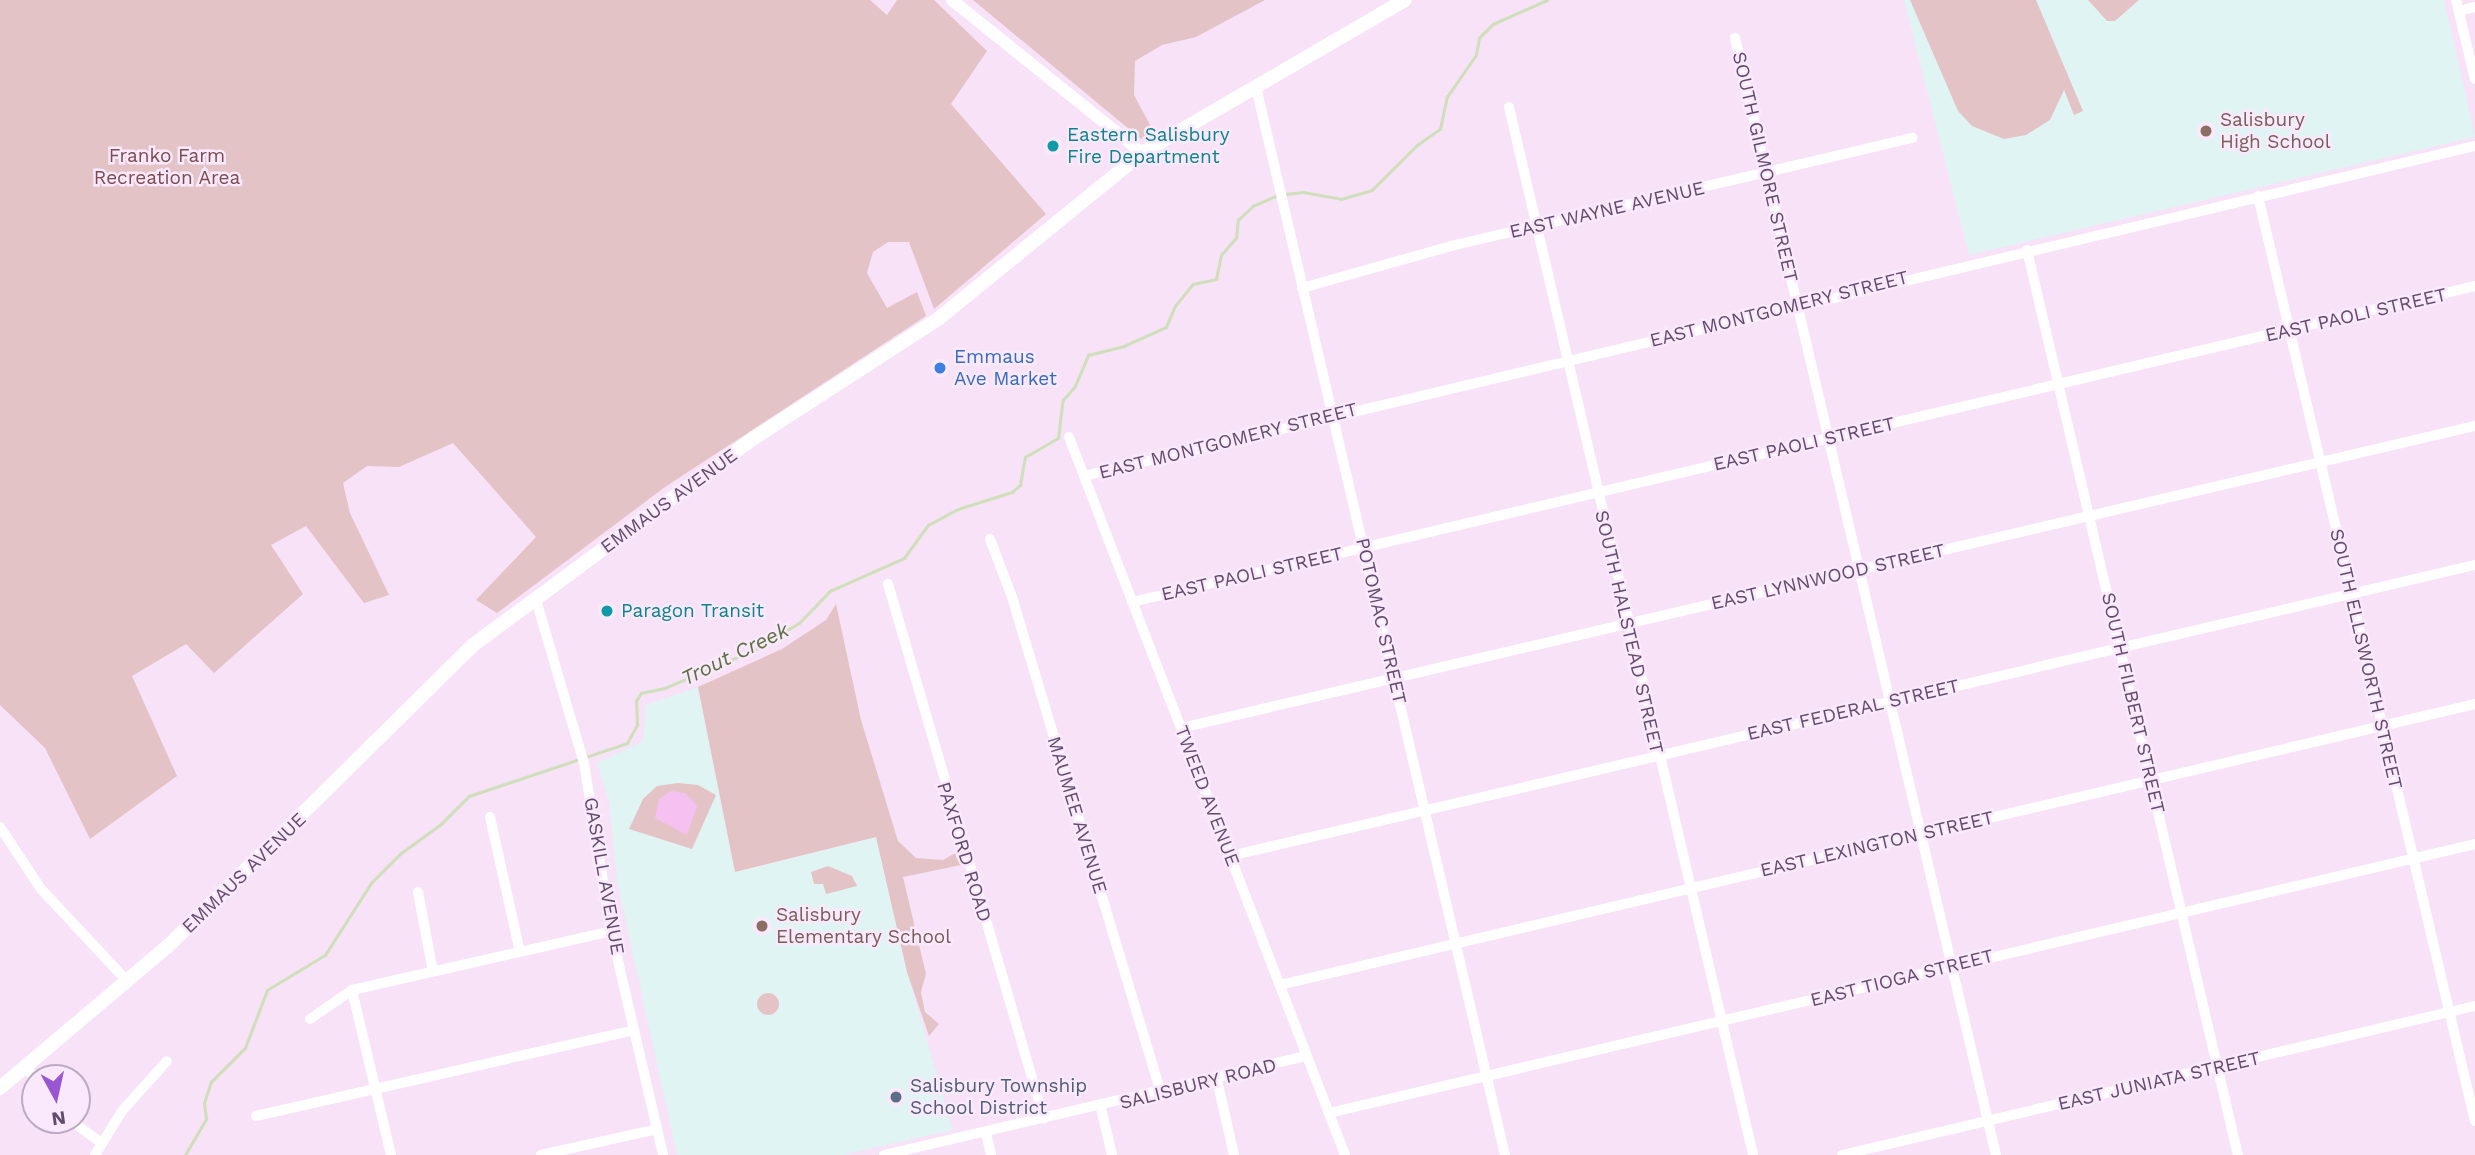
<!DOCTYPE html>
<html>
<head>
<meta charset="utf-8">
<style>
	body { margin:0 }
	#map { position:relative; width:2475px; height:1155px; overflow:hidden; background:#f7e2f8; font-family:"Work Sans",sans-serif }
	div>[style] { position:absolute }
	[style*='--x'] { left:calc(var(--x)*1px); top:calc(var(--y)*1px); width:calc(var(--w)*1px); rotate:calc(var(--a)*1deg) }
	.education>* { inset:0; background:#dff4f3 }
	.green>* { inset:0; background:#e4c3c6 }
	.round { border-radius:50% }
	.sand>* { inset:0; background:#f4c1f0 }
	.stream>* { height:2.5px; margin:-1.25px; padding:0 1.25px; transform-origin:1.25px; border-radius:1.25px; background:#cedfba }
	.minor>* { height:10px; margin:-5px; padding:0 5px; transform-origin:5px; border-radius:5px; background:#fff }
	.tertiary>* { height:12px; margin:-6px; padding:0 6px; transform-origin:6px; border-radius:6px; background:#fff }
	.secondary>* { height:14px; margin:-7px; padding:0 7px; transform-origin:7px; border-radius:7px; background:#fff }
	.dots>* { width:19px; height:19px; translate:-50% -50%; box-sizing:border-box; border:4px solid #fae8fc; border-radius:50% }
	span { translate:-50% -50%; white-space:nowrap; text-align:center; line-height:1.15; -webkit-text-stroke:5px #fae8fc; paint-order:stroke }
	.education-label { font-size:19px; color:#785e54 }
	.left { translate:0 -50%; text-align:left }
	.culture-label { font-size:19px; color:#0d838f }
	.park-label { font-size:19px; color:#7c4c4c }
	.street-label { font-size:19px; color:#624c6d }
	.shop-label { font-size:19px; color:#366cbe }
	.service-label { font-size:19px; color:#4e5e75 }
	.water-label { font-size:21px; color:#5b7142; font-style:italic }
	.north { position:absolute; left:21px; top:1064px; width:70px; height:70px; box-sizing:border-box; background:#fae8fc; border:2px solid #bdaac3; border-radius:50%; rotate:172deg; font-size:19px; font-weight:700; line-height:28px; text-align:center; color:#624c6d }
	.north::after { content:''; display:block; margin:auto; width:24px; height:32px; background:#9856d3; clip-path:polygon(50% 0,100% 100%,50% 72%,0 100%) }
</style>
</head>
<body>
<div id="map">
	<div class="education">
		<div style="clip-path:polygon(1904px 0,2444px 0,2475px 137px,1969px 255px)"></div>
		<div style="clip-path:polygon(698px 687px,735px 872px,876px 837px,907px 972px,953px 1130px,842px 1155px,677px 1155px,617px 881px,609px 801px,597px 763px,643px 741px,646px 705px)"></div>
	</div>
	<div class="green">
		<div style="clip-path:polygon(0 0,870px 0,887px 15px,897px 0,934px 0,987px 51px,951px 104px,1046px 214px,934px 309px,909px 242px,888px 242px,873px 252px,867px 273px,887px 308px,917px 292px,926px 316px,665px 487px,497px 613px,476px 600px,536px 537px,453px 443px,399px 467px,367px 466px,343px 483px,350px 513px,389px 595px,364px 603px,306px 526px,271px 545px,303px 594px,214px 673px,186px 644px,132px 676px,177px 776px,90px 839px,45px 748px,0 705px)"></div>
		<div style="clip-path:polygon(973px 0,1265px 0,1196px 37px,1162px 45px,1135px 61px,1134px 95px,1155px 134px,1141px 139px)"></div>
		<div style="clip-path:polygon(1910px 0,2036px 0,2083px 111px,2074px 115px,2064px 90px,2050px 120px,2026px 135px,2004px 139px,1972px 126px,1958px 111px)"></div>
		<div style="clip-path:polygon(2088px 0,2139px 0,2115px 21px,2107px 21px)"></div>
		<div style="clip-path:polygon(836px 604px,861px 720px,898px 841px,916px 858px,943px 860px,959px 851px,961px 865px,903px 877px,926px 974px,921px 992px,925px 1012px,939px 1024px,929px 1036px,907px 972px,876px 837px,735px 872px,698px 687px,782px 649px,826px 620px)"></div>
		<div style="clip-path:polygon(678px 783px,698px 785px,716px 795px,692px 849px,629px 829px,643px 799px,657px 786px)"></div>
		<div style="clip-path:polygon(828px 866px,852px 876px,857px 886px,826px 894px,823px 884px,814px 884px,811px 872px)"></div>
		<div class="round" style="left:757px;top:993px;width:22px;height:22px"></div>
	</div>
	<div class="sand">
		<div style="clip-path:polygon(671px 791px,685px 793px,697px 806px,687px 835px,655px 818px,659px 799px)"></div>
	</div>
	<div class="stream">
		<div style="--x:1285;--y:194;--w:18;--a:-6"></div>
		<div style="--x:1303;--y:192;--w:39;--a:10"></div>
		<div style="--x:1341;--y:199;--w:32;--a:-16"></div>
		<div style="--x:1372;--y:190;--w:64;--a:-45"></div>
		<div style="--x:1417;--y:145;--w:28;--a:-35"></div>
		<div style="--x:1440;--y:129;--w:33;--a:-78"></div>
		<div style="--x:1447;--y:97;--w:51;--a:-55.4"></div>
		<div style="--x:1476;--y:55;--w:17;--a:-80"></div>
		<div style="--x:1479;--y:38;--w:20;--a:-45"></div>
		<div style="--x:1493;--y:24;--w:59;--a:-24"></div>
		<div style="--x:185;--y:1155;--w:42;--a:-59.7"></div>
		<div style="--x:206;--y:1119;--w:16;--a:-97"></div>
		<div style="--x:204;--y:1103;--w:22;--a:-72"></div>
		<div style="--x:211;--y:1082;--w:48;--a:-45"></div>
		<div style="--x:245;--y:1048;--w:62;--a:-69.2"></div>
		<div style="--x:267;--y:990;--w:68;--a:-31.1"></div>
		<div style="--x:325;--y:955;--w:85;--a:-57.4"></div>
		<div style="--x:371;--y:883;--w:42;--a:-45"></div>
		<div style="--x:401;--y:853;--w:49;--a:-35.9"></div>
		<div style="--x:441;--y:824;--w:40;--a:-45"></div>
		<div style="--x:469;--y:796;--w:167;--a:-18.5"></div>
		<div style="--x:627;--y:743;--w:21;--a:-61"></div>
		<div style="--x:637;--y:725;--w:24;--a:-92"></div>
		<div style="--x:636;--y:701;--w:9;--a:-58"></div>
		<div style="--x:641;--y:693;--w:25;--a:-12"></div>
		<div style="--x:665;--y:688;--w:99;--a:-23.2"></div>
		<div style="--x:756;--y:649;--w:50;--a:-31.2"></div>
		<div style="--x:799;--y:623;--w:45;--a:-45.9"></div>
		<div style="--x:830;--y:591;--w:81;--a:-24"></div>
		<div style="--x:904;--y:558;--w:41;--a:-54"></div>
		<div style="--x:928;--y:525;--w:34;--a:-28"></div>
		<div style="--x:958;--y:509;--w:57;--a:-17.5"></div>
		<div style="--x:1012;--y:492;--w:11;--a:-41"></div>
		<div style="--x:1020;--y:485;--w:28;--a:-80"></div>
		<div style="--x:1025;--y:457;--w:38;--a:-30"></div>
		<div style="--x:1058;--y:438;--w:38;--a:-83"></div>
		<div style="--x:1063;--y:400;--w:18;--a:-49"></div>
		<div style="--x:1075;--y:386;--w:34;--a:-67"></div>
		<div style="--x:1088;--y:355;--w:37;--a:-14"></div>
		<div style="--x:1124;--y:346;--w:46;--a:-24.3"></div>
		<div style="--x:1166;--y:327;--w:23;--a:-67"></div>
		<div style="--x:1175;--y:306;--w:28;--a:-51"></div>
		<div style="--x:1193;--y:284;--w:24;--a:-12"></div>
		<div style="--x:1216;--y:279;--w:25;--a:-78"></div>
		<div style="--x:1221;--y:255;--w:23;--a:-49"></div>
		<div style="--x:1236;--y:238;--w:18;--a:-84"></div>
		<div style="--x:1238;--y:220;--w:21;--a:-43"></div>
		<div style="--x:1253;--y:206;--w:27;--a:-24"></div>
	</div>
	<div class="minor">
		<div style="--x:2456;--y:0;--w:81;--a:76.5"></div>
		<div style="--x:2459;--y:11;--w:16;--a:-14"></div>
		<div style="--x:1735;--y:38;--w:1147;--a:76.85"></div>
		<div style="--x:1256;--y:87;--w:1097;--a:76.88"></div>
		<div style="--x:1509;--y:107;--w:1076;--a:76.89"></div>
		<div style="--x:2258;--y:196;--w:950;--a:76.8"></div>
		<div style="--x:2027;--y:250;--w:929;--a:76.88"></div>
		<div style="--x:1302;--y:288;--w:155;--a:-15.7"></div>
		<div style="--x:1451;--y:246;--w:474;--a:-13.2"></div>
		<div style="--x:1069;--y:437;--w:769;--a:68.97"></div>
		<div style="--x:1084;--y:476;--w:1430;--a:-13.35"></div>
		<div style="--x:990;--y:539;--w:62;--a:69.2"></div>
		<div style="--x:1012;--y:597;--w:518;--a:73.28"></div>
		<div style="--x:888;--y:584;--w:557;--a:73.74"></div>
		<div style="--x:536;--y:600;--w:170;--a:73.6"></div>
		<div style="--x:584;--y:763;--w:170;--a:80.9"></div>
		<div style="--x:611;--y:931;--w:230;--a:76.9"></div>
		<div style="--x:1132;--y:602;--w:1380;--a:-13.24"></div>
		<div style="--x:1181;--y:728;--w:1329;--a:-13.14"></div>
		<div style="--x:490;--y:817;--w:138;--a:77.5"></div>
		<div style="--x:0;--y:827;--w:74;--a:56.5"></div>
		<div style="--x:41;--y:889;--w:126;--a:46.9"></div>
		<div style="--x:1230;--y:856;--w:1279;--a:-13.16"></div>
		<div style="--x:418;--y:892;--w:81;--a:79.4"></div>
		<div style="--x:1280;--y:985;--w:1228;--a:-13.23"></div>
		<div style="--x:352;--y:990;--w:170;--a:76.7"></div>
		<div style="--x:310;--y:1019;--w:51;--a:-34.6"></div>
		<div style="--x:352;--y:990;--w:266;--a:-12.8"></div>
		<div style="--x:25;--y:1066;--w:16;--a:52"></div>
		<div style="--x:1217;--y:1080;--w:77;--a:77.2"></div>
		<div style="--x:1101;--y:1108;--w:48;--a:76.8"></div>
		<div style="--x:1329;--y:1113;--w:1177;--a:-13.21"></div>
		<div style="--x:256;--y:1116;--w:388;--a:-12.8"></div>
		<div style="--x:70;--y:1120;--w:39;--a:36"></div>
		<div style="--x:986;--y:1133;--w:23;--a:77"></div>
		<div style="--x:95;--y:1155;--w:52;--a:-58.5"></div>
		<div style="--x:122;--y:1111;--w:67;--a:-48"></div>
		<div style="--x:541;--y:1155;--w:119;--a:-12.6"></div>
		<div style="--x:884;--y:1155;--w:434;--a:-13.2"></div>
		<div style="--x:1842;--y:1155;--w:650;--a:-13.25"></div>
	</div>
	<div class="tertiary">
		<div style="--x:952;--y:0;--w:244;--a:38.8"></div>
	</div>
	<div class="secondary">
		<div style="--x:0;--y:1088;--w:219;--a:-40.2"></div>
		<div style="--x:167;--y:947;--w:430;--a:-44.6"></div>
		<div style="--x:473;--y:645;--w:349;--a:-36.4"></div>
		<div style="--x:754;--y:438;--w:219;--a:-32.9"></div>
		<div style="--x:938;--y:319;--w:263;--a:-39.1"></div>
		<div style="--x:1142;--y:153;--w:304;--a:-30.2"></div>
	</div>
	<div class="dots">
		<div style="left:2206px;top:131px;background:#8d6e63"></div>
		<div style="left:1053px;top:146px;background:#0f9aa8"></div>
		<div style="left:940px;top:368px;background:#3f7fe0"></div>
		<div style="left:607px;top:611px;background:#0f9aa8"></div>
		<div style="left:762px;top:926px;background:#8d6e63"></div>
		<div style="left:896px;top:1097px;background:#5c6f8a"></div>
	</div>
	<div class="education-label">
		<span class="left" style="left:2220px;top:131px">Salisbury<br>High School</span>
		<span class="left" style="left:776px;top:926px">Salisbury<br>Elementary School</span>
	</div>
	<div class="culture-label">
		<span class="left" style="left:1067px;top:146px">Eastern Salisbury<br>Fire Department</span>
		<span class="left" style="left:621px;top:611px">Paragon Transit</span>
	</div>
	<div class="park-label">
		<span style="left:167px;top:167px">Franko Farm<br>Recreation Area</span>
	</div>
	<div class="street-label">
		<span style="left:1765px;top:167px;rotate:77deg">SOUTH GILMORE STREET</span>
		<span style="left:1607px;top:210px;rotate:-13deg">EAST WAYNE AVENUE</span>
		<span style="left:1779px;top:309px;rotate:-14deg">EAST MONTGOMERY STREET</span>
		<span style="left:2356px;top:315px;rotate:-13deg">EAST PAOLI STREET</span>
		<span style="left:1228px;top:441px;rotate:-14deg">EAST MONTGOMERY STREET</span>
		<span style="left:1804px;top:444px;rotate:-13deg">EAST PAOLI STREET</span>
		<span style="left:669px;top:501px;rotate:-36deg">EMMAUS AVENUE</span>
		<span style="left:1252px;top:574px;rotate:-13deg">EAST PAOLI STREET</span>
		<span style="left:1828px;top:577px;rotate:-13deg">EAST LYNNWOOD STREET</span>
		<span style="left:1381px;top:621px;rotate:77deg">POTOMAC STREET</span>
		<span style="left:1629px;top:632px;rotate:77deg">SOUTH HALSTEAD STREET</span>
		<span style="left:2366px;top:659px;rotate:77deg">SOUTH ELLSWORTH STREET</span>
		<span style="left:2133px;top:703px;rotate:77deg">SOUTH FILBERT STREET</span>
		<span style="left:1853px;top:710px;rotate:-13deg">EAST FEDERAL STREET</span>
		<span style="left:1207px;top:796px;rotate:69deg">TWEED AVENUE</span>
		<span style="left:1077px;top:815px;rotate:73deg">MAUMEE AVENUE</span>
		<span style="left:1877px;top:844px;rotate:-13deg">EAST LEXINGTON STREET</span>
		<span style="left:964px;top:852px;rotate:73deg">PAXFORD ROAD</span>
		<span style="left:244px;top:873px;rotate:-44deg">EMMAUS AVENUE</span>
		<span style="left:604px;top:876px;rotate:80deg">GASKILL AVENUE</span>
		<span style="left:1902px;top:978px;rotate:-14deg">EAST TIOGA STREET</span>
		<span style="left:2159px;top:1081px;rotate:-13deg">EAST JUNIATA STREET</span>
		<span style="left:1198px;top:1084px;rotate:-14deg">SALISBURY ROAD</span>
	</div>
	<div class="shop-label">
		<span class="left" style="left:954px;top:368px">Emmaus<br>Ave Market</span>
	</div>
	<div class="service-label">
		<span class="left" style="left:910px;top:1097px">Salisbury Township<br>School District</span>
	</div>
	<div class="water-label">
		<span style="left:735px;top:654px;rotate:-26deg">Trout Creek</span>
	</div>
	<div class="north">N</div>
</div>
</body>
</html>
